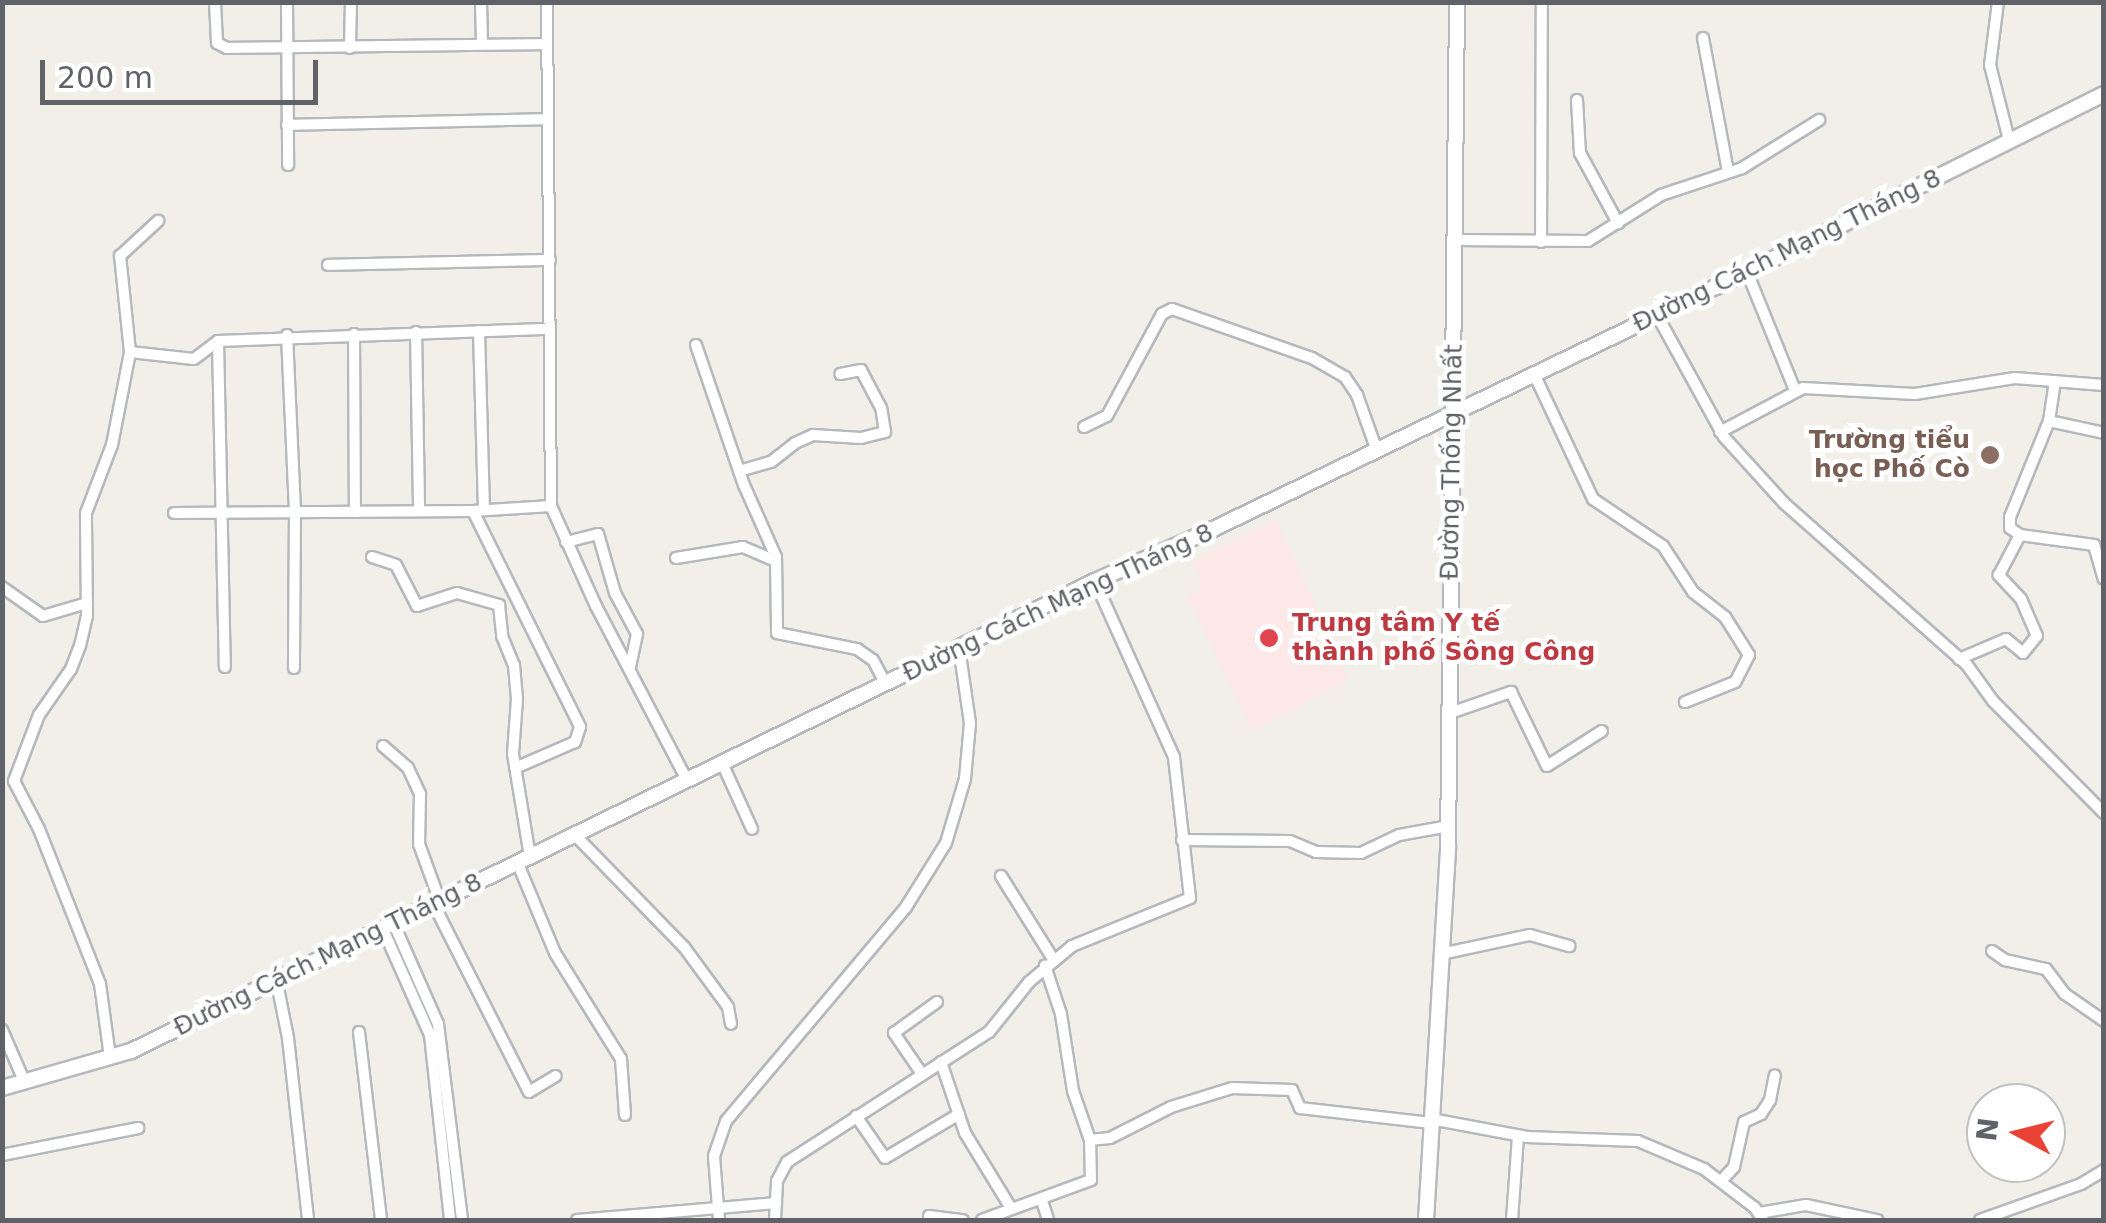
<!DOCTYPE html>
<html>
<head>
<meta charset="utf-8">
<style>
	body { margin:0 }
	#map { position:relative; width:2106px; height:1223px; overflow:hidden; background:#f1efe8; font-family:"DejaVu Sans",sans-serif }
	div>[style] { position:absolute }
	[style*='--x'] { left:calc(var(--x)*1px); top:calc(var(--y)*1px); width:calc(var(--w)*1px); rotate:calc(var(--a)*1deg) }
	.medical>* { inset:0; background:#fce8e6 }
	.roads { filter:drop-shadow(2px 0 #b5b8bc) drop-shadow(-2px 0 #b5b8bc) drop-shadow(0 2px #b5b8bc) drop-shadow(0 -2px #b5b8bc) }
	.street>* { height:10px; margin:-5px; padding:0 5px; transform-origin:5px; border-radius:5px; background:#fff }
	.secondary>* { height:14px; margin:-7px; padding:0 7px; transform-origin:7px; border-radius:7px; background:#fff }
	.dots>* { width:28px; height:28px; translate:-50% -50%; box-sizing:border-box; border:5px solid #fff; border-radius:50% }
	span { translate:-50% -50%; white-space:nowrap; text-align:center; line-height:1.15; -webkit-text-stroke:9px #fff; paint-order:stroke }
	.street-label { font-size:25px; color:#5f6368 }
	.education-label { font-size:25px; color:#785e54; font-weight:700 }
	.right { translate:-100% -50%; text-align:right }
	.health-label { font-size:25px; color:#be3a42; font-weight:700 }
	.left { translate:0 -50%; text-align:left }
	.frame { position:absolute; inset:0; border:5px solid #5f6368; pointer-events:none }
	.north { position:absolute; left:1966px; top:1083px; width:100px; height:100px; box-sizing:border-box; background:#fff; border:2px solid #bfc1c3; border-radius:50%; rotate:277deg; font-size:28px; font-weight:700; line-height:40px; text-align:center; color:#5f6368 }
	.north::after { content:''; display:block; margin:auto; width:35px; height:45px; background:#ea4335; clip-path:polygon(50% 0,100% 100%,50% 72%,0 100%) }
	.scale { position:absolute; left:40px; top:60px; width:278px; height:45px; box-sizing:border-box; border:5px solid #5f6368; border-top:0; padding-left:12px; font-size:30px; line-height:35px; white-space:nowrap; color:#5f6368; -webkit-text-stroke:8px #fff; paint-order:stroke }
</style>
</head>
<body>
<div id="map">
	<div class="medical">
		<div style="clip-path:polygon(1276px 519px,1349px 680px,1252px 731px,1187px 596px,1203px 588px,1192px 562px)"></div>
	</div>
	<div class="roads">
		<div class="street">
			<div style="--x:215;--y:2;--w:41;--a:87.2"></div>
			<div style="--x:217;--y:43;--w:11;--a:27"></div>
			<div style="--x:227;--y:48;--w:319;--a:-0.7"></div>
			<div style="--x:287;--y:2;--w:163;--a:89.6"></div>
			<div style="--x:481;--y:2;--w:41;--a:88.6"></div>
			<div style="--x:547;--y:2;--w:504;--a:89.55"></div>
			<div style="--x:551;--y:506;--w:110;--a:65.8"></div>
			<div style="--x:596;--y:606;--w:196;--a:62.4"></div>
			<div style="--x:1998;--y:2;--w:64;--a:97.2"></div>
			<div style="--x:1990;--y:65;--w:77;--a:75.8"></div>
			<div style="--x:1703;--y:38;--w:136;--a:79.4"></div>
			<div style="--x:350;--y:48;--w:46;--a:-88.8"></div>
			<div style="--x:1577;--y:100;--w:53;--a:86.8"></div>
			<div style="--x:1580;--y:153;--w:80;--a:61.5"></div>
			<div style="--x:287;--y:125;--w:261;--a:-1.3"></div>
			<div style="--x:1454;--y:240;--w:134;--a:0.4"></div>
			<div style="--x:1588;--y:241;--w:86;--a:-32.2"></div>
			<div style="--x:1661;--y:195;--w:85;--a:-18.4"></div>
			<div style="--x:1742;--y:168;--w:91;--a:-31.9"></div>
			<div style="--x:1541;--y:242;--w:240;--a:-89.8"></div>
			<div style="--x:328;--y:265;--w:222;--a:-1.3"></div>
			<div style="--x:1747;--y:272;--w:127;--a:67.9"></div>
			<div style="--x:1657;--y:315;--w:139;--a:61.2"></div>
			<div style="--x:1724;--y:437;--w:89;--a:47.7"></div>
			<div style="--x:1784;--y:503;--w:244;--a:41.5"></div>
			<div style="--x:1967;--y:665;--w:44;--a:54.2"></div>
			<div style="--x:1993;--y:701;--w:158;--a:45.3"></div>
			<div style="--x:479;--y:331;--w:179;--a:88.4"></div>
			<div style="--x:416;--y:332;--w:179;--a:89"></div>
			<div style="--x:354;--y:334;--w:178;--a:89.7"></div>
			<div style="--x:287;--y:335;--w:177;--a:87.4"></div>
			<div style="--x:295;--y:512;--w:156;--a:90.4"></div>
			<div style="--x:218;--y:341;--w:326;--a:88.8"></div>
			<div style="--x:696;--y:345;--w:148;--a:71.1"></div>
			<div style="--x:744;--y:485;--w:79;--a:66"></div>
			<div style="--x:776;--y:557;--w:76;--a:89.2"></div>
			<div style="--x:777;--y:633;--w:82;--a:11.3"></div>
			<div style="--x:857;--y:649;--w:19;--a:35"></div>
			<div style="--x:873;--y:660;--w:27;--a:62"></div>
			<div style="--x:130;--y:352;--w:64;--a:6.2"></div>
			<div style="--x:194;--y:359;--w:30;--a:-37"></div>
			<div style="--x:218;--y:341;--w:332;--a:-2.1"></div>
			<div style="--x:1534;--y:374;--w:138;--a:64.7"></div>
			<div style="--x:1593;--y:499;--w:84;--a:33.9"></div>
			<div style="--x:1663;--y:546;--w:55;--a:56.9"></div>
			<div style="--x:1693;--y:592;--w:41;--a:38"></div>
			<div style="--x:1725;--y:617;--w:45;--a:57.7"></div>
			<div style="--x:1749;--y:655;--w:30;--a:117"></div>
			<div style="--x:1735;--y:682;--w:54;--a:158.2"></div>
			<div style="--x:2055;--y:381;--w:40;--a:98.5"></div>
			<div style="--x:2049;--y:421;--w:104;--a:112.1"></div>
			<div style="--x:2010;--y:517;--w:11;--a:90"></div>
			<div style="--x:2010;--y:528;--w:12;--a:35"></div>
			<div style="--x:2020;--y:535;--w:75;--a:7.7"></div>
			<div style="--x:2094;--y:545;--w:35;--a:74"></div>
			<div style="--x:2049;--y:421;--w:56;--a:12.3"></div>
			<div style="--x:1084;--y:427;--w:25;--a:-26"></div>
			<div style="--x:1107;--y:416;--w:116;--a:-61.7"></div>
			<div style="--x:1162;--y:314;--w:11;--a:-27"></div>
			<div style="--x:1172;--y:309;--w:148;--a:19.3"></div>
			<div style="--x:1312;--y:358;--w:38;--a:30"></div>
			<div style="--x:1345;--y:377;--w:22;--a:56"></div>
			<div style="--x:1357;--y:395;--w:56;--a:70.3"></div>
			<div style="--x:1720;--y:432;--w:94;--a:-27.9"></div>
			<div style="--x:1803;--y:388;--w:112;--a:3.1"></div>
			<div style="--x:1915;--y:394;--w:101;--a:-9.1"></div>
			<div style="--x:2015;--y:378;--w:89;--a:4.5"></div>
			<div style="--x:739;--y:471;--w:33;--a:-16"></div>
			<div style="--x:771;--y:462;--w:31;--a:-38"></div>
			<div style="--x:795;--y:443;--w:20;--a:-24"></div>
			<div style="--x:813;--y:435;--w:48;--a:3.6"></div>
			<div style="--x:861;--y:438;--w:25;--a:-14"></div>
			<div style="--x:885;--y:432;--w:24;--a:-99"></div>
			<div style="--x:881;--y:408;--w:43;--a:-117.8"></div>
			<div style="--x:861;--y:370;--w:21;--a:169"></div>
			<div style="--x:473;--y:511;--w:241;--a:63.6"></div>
			<div style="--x:580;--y:727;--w:16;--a:108"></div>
			<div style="--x:575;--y:742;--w:65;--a:156.6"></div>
			<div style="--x:174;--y:513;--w:299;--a:-0.4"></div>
			<div style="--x:473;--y:511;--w:78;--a:-3.7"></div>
			<div style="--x:566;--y:542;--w:33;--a:-14"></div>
			<div style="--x:598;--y:534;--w:61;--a:73.9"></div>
			<div style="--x:615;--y:593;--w:47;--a:61.8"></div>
			<div style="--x:637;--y:634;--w:34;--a:102"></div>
			<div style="--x:372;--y:557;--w:25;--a:18"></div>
			<div style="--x:396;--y:565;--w:46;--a:62.9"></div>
			<div style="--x:417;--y:606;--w:42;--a:-18"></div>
			<div style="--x:457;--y:593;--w:44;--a:15.9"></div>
			<div style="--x:499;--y:605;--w:31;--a:84"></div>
			<div style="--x:502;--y:636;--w:31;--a:68"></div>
			<div style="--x:514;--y:665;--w:34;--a:85"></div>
			<div style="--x:517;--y:699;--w:55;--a:94.2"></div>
			<div style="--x:513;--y:754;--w:104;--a:80.6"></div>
			<div style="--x:676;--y:558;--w:68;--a:-9.3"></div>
			<div style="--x:743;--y:547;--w:36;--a:23"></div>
			<div style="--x:2;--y:587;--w:50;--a:35.3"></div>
			<div style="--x:43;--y:616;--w:46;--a:-16.5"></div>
			<div style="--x:1959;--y:659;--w:51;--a:-23.1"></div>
			<div style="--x:2006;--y:639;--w:22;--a:39"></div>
			<div style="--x:2023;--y:653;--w:22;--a:-51"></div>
			<div style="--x:2037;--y:636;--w:40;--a:-113.4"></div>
			<div style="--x:2021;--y:599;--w:33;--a:-133"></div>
			<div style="--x:1999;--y:575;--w:45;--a:-62.3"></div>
			<div style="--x:1450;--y:713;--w:65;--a:-19"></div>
			<div style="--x:1511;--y:692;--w:82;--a:64.1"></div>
			<div style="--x:1547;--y:766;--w:65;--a:-32.5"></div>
			<div style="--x:383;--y:746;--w:33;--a:41"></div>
			<div style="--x:408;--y:768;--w:29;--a:65"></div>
			<div style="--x:420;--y:794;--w:50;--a:91.1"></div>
			<div style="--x:419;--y:844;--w:59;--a:70"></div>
			<div style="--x:723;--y:765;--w:70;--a:65.6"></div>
			<div style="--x:574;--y:834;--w:158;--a:45.8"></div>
			<div style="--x:684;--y:947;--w:74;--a:53.7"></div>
			<div style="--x:728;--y:1007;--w:17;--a:80"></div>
			<div style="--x:1182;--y:840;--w:108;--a:0.5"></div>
			<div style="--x:1290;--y:841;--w:28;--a:23"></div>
			<div style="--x:1316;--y:852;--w:45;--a:1.3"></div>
			<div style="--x:1361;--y:853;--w:42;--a:-25.3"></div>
			<div style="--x:1399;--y:835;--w:51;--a:-10.2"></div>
			<div style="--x:518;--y:864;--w:96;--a:67.4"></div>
			<div style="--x:555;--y:953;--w:125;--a:58.1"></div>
			<div style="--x:621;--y:1059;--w:56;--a:85.9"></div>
			<div style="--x:1001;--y:876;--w:98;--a:57.9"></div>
			<div style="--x:432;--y:901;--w:214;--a:63.1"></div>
			<div style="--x:529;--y:1092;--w:31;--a:-31"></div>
			<div style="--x:393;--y:922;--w:111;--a:66.2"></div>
			<div style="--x:438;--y:1024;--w:197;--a:83"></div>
			<div style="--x:382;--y:927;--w:118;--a:66"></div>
			<div style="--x:430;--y:1035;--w:186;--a:83.8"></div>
			<div style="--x:1992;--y:951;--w:16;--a:35"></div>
			<div style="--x:2005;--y:960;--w:42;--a:12.4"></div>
			<div style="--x:2046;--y:969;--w:31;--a:53"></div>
			<div style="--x:2065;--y:994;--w:47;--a:34.7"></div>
			<div style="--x:1441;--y:954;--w:91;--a:-12.1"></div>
			<div style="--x:1530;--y:935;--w:41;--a:15.8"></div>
			<div style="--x:276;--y:978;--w:61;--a:78.7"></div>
			<div style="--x:288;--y:1038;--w:183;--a:83.7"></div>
			<div style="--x:2;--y:1030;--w:58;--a:66.5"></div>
			<div style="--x:359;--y:1032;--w:189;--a:83.3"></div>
			<div style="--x:110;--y:1057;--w:74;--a:-97.8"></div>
			<div style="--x:100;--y:984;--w:167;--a:-111.5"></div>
			<div style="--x:39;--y:829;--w:54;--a:-117.5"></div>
			<div style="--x:14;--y:781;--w:71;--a:-69.3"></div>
			<div style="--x:39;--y:715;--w:56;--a:-55.2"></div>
			<div style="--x:71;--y:669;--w:25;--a:-69"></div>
			<div style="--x:80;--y:646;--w:31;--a:-77"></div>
			<div style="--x:87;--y:616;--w:103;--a:-90.6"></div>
			<div style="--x:86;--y:513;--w:73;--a:-69.1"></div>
			<div style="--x:112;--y:445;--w:95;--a:-79"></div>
			<div style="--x:130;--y:352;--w:97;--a:-95.9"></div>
			<div style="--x:120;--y:256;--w:52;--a:-42.6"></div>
			<div style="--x:941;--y:1062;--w:75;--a:71.3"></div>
			<div style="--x:965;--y:1133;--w:88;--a:58.5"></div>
			<div style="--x:922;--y:1074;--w:50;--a:-124.3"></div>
			<div style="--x:894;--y:1033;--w:53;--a:-35.8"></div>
			<div style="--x:856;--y:1116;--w:51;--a:55.4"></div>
			<div style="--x:885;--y:1158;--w:86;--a:-30.7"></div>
			<div style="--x:1431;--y:1119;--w:98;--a:10.6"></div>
			<div style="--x:1527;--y:1137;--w:111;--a:2.1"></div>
			<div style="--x:1638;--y:1141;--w:72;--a:23"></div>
			<div style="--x:1704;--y:1169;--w:64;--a:37.4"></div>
			<div style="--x:1755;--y:1208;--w:14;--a:56"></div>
			<div style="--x:1090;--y:1140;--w:20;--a:-6"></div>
			<div style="--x:1110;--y:1138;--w:68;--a:-26.9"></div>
			<div style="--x:1171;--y:1107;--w:64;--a:-17.3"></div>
			<div style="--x:1232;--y:1088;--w:60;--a:1.9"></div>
			<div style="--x:1292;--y:1090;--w:20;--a:66"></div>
			<div style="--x:1300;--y:1108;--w:132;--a:6.5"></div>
			<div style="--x:2;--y:1155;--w:139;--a:-11.2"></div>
			<div style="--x:1721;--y:1181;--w:19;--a:-47"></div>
			<div style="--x:1734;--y:1167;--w:46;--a:-77.5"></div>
			<div style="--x:1744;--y:1122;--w:19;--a:-25"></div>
			<div style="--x:1761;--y:1114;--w:17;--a:-57"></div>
			<div style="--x:1770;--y:1100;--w:25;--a:-79"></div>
			<div style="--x:1042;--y:1201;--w:20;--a:72"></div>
			<div style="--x:1759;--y:1213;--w:48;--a:-9.7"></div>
			<div style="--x:1806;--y:1205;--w:73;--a:11.9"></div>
			<div style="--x:929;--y:1216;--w:34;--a:7"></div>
			<div style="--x:577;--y:1220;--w:200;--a:-4.9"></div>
			<div style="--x:719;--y:1220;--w:64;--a:-94.5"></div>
			<div style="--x:714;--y:1156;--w:37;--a:-71"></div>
			<div style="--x:726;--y:1121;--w:280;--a:-49.9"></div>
			<div style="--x:906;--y:907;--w:75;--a:-58"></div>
			<div style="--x:946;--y:843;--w:67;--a:-73.5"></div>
			<div style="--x:965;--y:779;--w:56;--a:-84.9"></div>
			<div style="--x:970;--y:723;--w:76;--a:-98.3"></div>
			<div style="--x:775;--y:1220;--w:39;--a:-87"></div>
			<div style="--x:777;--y:1181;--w:21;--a:-62"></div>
			<div style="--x:787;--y:1162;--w:240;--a:-32.8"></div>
			<div style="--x:989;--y:1032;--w:64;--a:-51.3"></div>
			<div style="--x:1029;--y:982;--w:56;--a:-39.9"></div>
			<div style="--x:1072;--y:946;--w:127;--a:-22.1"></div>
			<div style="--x:1190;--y:898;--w:142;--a:-96.5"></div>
			<div style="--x:1174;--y:757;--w:193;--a:-114.2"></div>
			<div style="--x:982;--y:1220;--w:116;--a:-20.2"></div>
			<div style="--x:1091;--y:1180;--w:40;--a:-91.4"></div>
			<div style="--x:1090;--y:1140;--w:52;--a:-109.1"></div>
			<div style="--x:1073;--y:1091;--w:78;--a:-98.9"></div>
			<div style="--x:1061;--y:1014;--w:51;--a:-108.4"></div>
			<div style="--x:1512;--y:1220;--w:84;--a:-85.9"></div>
			<div style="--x:1980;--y:1220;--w:107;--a:-19.6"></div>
			<div style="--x:2081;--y:1184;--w:27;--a:-31"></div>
		</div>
		<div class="secondary">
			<div style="--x:2;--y:1088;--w:134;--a:-16"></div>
			<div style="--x:131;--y:1051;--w:1072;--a:-25.99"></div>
			<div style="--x:1095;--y:581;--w:127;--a:-23.7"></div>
			<div style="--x:1211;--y:530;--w:595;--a:-25.7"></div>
			<div style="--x:1747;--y:272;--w:399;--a:-26.5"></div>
			<div style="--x:1426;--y:1220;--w:373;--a:-86.6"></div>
			<div style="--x:1448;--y:848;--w:846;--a:-89.39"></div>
		</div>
	</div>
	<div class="dots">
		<div style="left:1990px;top:455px;background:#8d6e63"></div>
		<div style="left:1269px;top:638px;background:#e0444e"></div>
	</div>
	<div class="street-label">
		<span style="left:1787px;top:251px;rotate:-26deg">Đường Cách Mạng Tháng 8</span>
		<span style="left:1452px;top:462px;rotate:-89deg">Đường Thống Nhất</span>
		<span style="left:1058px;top:603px;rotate:-25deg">Đường Cách Mạng Tháng 8</span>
		<span style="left:328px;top:955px;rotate:-26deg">Đường Cách Mạng Tháng 8</span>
	</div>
	<div class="education-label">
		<span class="right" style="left:1970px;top:455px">Trường tiểu<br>học Phố Cò</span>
	</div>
	<div class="health-label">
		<span class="left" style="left:1292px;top:638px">Trung tâm Y tế<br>thành phố Sông Công</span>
	</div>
	<div class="frame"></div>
	<div class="north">N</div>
	<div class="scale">200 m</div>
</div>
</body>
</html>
